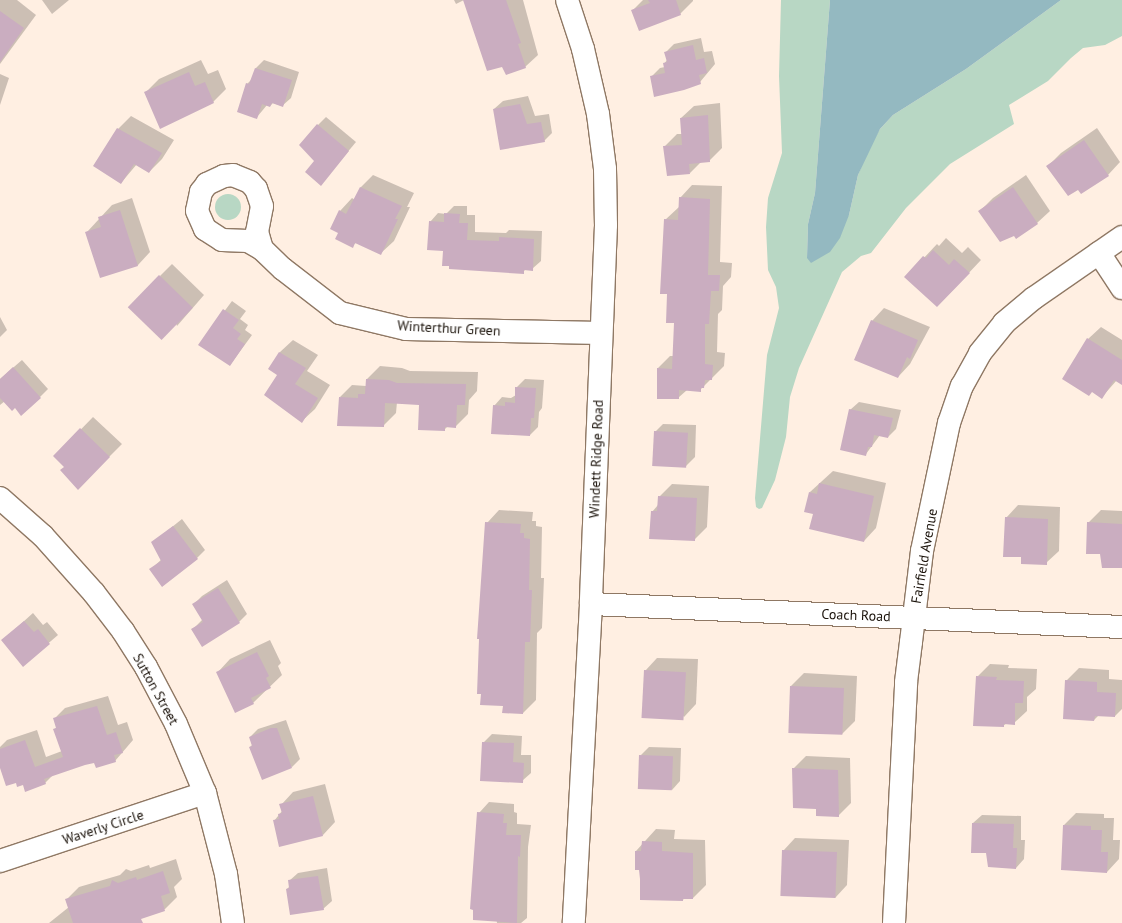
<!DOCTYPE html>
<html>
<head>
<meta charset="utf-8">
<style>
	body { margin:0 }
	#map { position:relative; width:1122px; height:923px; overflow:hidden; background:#ffefe2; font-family:"PT Sans",sans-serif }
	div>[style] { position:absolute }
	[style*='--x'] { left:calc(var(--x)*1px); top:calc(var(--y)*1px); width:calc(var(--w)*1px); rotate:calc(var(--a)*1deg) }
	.green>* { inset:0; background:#b8d7c4 }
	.round { border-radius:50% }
	.water>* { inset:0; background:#94b9c1 }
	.shadow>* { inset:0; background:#0003 }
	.building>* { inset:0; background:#caadc0; transform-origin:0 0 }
	.roads { filter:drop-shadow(1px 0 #8f7864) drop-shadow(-1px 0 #8f7864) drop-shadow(0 1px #8f7864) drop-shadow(0 -1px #8f7864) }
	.street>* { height:22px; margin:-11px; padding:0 11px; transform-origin:11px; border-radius:11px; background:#fff }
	span { translate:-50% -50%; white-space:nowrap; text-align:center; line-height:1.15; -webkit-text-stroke:4px #fff; paint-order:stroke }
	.street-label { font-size:14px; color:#1b130b }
</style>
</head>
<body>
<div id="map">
	<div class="green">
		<div style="clip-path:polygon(781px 0,830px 0,815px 193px,808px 224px,807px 258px,849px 215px,858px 175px,870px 146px,880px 129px,893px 115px,966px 69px,1061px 0,1122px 0,1122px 36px,1105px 45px,1083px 48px,1071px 58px,1048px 81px,1009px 105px,1014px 124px,950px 164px,906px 208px,871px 253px,861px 256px,842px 272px,799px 368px,790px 397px,786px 437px,775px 480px,762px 508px,759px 509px,756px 507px,755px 498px,767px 355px,779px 308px,776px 287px,768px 270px,766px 227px,768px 198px,782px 153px,779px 76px)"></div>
		<div class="round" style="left:215px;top:194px;width:26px;height:26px"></div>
	</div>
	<div class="water">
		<div style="clip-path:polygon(830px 0,1061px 0,966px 69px,893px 115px,880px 129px,858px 175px,849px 215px,840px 238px,830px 252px,811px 263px,807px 258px,808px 224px,815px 193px)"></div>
	</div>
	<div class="shadow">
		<div style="clip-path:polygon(0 0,17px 0,36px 15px,0 64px)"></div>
		<div style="clip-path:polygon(42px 0,69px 0,52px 14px)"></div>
		<div style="clip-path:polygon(454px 0,464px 0,456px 4px)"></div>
		<div style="clip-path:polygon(465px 0,523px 0,538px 55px,525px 67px)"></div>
		<div style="clip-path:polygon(643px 0,693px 0,693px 1px,680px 14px,633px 10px)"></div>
		<div style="clip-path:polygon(701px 38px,704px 52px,712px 51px,715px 64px,700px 82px,651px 77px,660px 68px,665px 67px,664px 64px,667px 60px,666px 52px,674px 44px)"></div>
		<div style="clip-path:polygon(201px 60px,208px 74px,218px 70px,226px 89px,213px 102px,146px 92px,159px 79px)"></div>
		<div style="clip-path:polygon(264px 60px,299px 72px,291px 98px,282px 106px,273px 103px,270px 106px,267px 105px,257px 117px,247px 84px,253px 78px,256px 68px)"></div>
		<div style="clip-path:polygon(0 74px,9px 78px,0 105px)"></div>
		<div style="clip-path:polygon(528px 96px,535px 116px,549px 114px,552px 133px,544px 141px,494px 109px,503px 101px)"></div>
		<div style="clip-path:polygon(720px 103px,722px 148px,709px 161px,701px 162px,690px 173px,664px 147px,677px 134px,682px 134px,681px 118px,694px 106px)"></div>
		<div style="clip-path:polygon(131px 116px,174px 140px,162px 159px,149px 172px,137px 164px,121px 183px,118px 129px)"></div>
		<div style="clip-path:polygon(326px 117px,356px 142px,321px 184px,316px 161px,318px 125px)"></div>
		<div style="clip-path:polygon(1097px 128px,1120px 162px,1108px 175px,1078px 188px,1048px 166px,1061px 153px)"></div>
		<div style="clip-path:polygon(373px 175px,414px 193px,407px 207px,410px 207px,394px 241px,381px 253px,357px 242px,352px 246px,340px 232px,340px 211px,352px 198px,355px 200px,361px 187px)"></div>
		<div style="clip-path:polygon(1026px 175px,1050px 211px,1037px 223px,980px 211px,993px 198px)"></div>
		<div style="clip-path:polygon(692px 185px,722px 186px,720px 262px,732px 263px,731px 277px,723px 286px,722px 310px,718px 314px,717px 352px,725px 353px,724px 366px,700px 390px,687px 390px,678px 398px,658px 368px,670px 356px,674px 356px,676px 322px,668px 293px,665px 220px,679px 207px,680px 198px)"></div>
		<div style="clip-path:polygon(132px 198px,150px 252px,138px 265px,101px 276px,87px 232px,112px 205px)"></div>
		<div style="clip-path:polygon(454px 206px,467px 206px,467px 215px,475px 215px,475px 232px,506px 233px,509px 230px,542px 231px,541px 261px,532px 269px,526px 269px,523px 272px,444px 250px,430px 222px,438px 213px,446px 214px)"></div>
		<div style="clip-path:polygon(946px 238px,962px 253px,968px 247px,981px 260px,950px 293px,906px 277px,937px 244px,939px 246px)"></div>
		<div style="clip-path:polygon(172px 264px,204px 295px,177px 326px,160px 276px)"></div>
		<div style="clip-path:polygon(232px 301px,246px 311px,240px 319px,248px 325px,245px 330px,252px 335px,230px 365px,200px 344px)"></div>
		<div style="clip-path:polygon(884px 308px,930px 327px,910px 364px,898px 377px,872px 321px)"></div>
		<div style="clip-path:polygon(0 317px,7px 330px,0 337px)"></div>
		<div style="clip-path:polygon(1101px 327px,1122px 340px,1122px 380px,1117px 380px,1102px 397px,1088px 339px)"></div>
		<div style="clip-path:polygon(293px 340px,318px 355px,307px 371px,330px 385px,315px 409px,302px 421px,279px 375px,270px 369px,280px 352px)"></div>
		<div style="clip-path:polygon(22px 360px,48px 389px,40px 397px,15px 407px,5px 401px,0 405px,0 379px)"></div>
		<div style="clip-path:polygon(380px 366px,402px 368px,410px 371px,478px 372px,477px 391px,469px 400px,468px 414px,455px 427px,448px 426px,445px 429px,420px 403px,397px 402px,396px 413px,384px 425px,340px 397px,352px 385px,366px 386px,367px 379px)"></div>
		<div style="clip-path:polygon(525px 379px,544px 380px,542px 408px,539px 412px,538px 427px,530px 435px,494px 406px,502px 397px,511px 398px,516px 395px,517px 387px)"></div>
		<div style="clip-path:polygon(859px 402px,901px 410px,896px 429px,888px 437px,880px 435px,866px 454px,850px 410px)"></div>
		<div style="clip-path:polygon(93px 417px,122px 444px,78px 488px,66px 467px,55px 456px)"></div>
		<div style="clip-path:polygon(663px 424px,696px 425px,695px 457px,686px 466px,655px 432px)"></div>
		<div style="clip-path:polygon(833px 471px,886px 483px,876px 528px,864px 541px,814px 513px,810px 492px)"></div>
		<div style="clip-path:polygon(672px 484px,709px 486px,707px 527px,694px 540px,652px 512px,658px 505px,659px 497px)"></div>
		<div style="clip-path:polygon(1018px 505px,1060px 507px,1059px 551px,1046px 563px,1022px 556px,1006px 518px)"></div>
		<div style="clip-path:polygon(499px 510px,533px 512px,532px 521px,536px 521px,536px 526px,542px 527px,541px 578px,544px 578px,542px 628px,537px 633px,536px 700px,523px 713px,487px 523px)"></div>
		<div style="clip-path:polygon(1101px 510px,1122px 511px,1122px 568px,1103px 566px,1102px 553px,1088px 523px)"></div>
		<div style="clip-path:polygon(182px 519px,205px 550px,197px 558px,151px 569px,162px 559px,152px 543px)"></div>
		<div style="clip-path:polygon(227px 580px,247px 614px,239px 622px,193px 629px,203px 619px,194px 604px,202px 596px)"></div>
		<div style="clip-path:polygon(33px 613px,43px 625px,47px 622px,58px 635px,23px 665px,3px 640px)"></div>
		<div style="clip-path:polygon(270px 640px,281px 663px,278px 666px,282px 675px,253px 703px,218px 672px,230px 659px)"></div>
		<div style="clip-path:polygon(657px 658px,698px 659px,696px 704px,684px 717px,645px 671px)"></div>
		<div style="clip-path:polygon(990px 664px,1009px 665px,1008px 668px,1037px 669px,1036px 689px,1027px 697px,1027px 711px,1014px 723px,1007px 723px,1003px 726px,978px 676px)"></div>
		<div style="clip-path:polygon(1079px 668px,1109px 670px,1109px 679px,1122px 680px,1122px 709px,1115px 716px,1099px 715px,1094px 720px,1066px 681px)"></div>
		<div style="clip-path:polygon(804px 673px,857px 676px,855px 721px,842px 734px,791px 686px)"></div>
		<div style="clip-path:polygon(108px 696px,118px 725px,127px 722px,133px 740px,115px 761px,95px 761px,54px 774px,45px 783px,23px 783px,0 764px,0 747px,7px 740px,37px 730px,46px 757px,62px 751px,55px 729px,57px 727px,54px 719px,65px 708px)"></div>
		<div style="clip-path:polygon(286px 720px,300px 759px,292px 767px,250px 747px,253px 744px,250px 737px,258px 729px)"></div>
		<div style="clip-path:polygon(492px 734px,522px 736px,521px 755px,531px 755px,531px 773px,522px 781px,483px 743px)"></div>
		<div style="clip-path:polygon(649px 747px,681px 748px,680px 781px,672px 790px,641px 755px)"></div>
		<div style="clip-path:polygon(806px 756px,850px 758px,851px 803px,838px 816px,817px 807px,793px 769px)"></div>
		<div style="clip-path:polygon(325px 784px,335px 822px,323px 835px,274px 821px,282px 811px,281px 805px,293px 792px)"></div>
		<div style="clip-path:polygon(489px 802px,514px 804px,514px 812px,517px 813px,517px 824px,531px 825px,528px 847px,527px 918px,521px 923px,497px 923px,479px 813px)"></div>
		<div style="clip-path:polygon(1076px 813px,1104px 814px,1104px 818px,1114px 818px,1113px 840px,1120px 840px,1119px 859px,1107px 872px,1064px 825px)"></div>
		<div style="clip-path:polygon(982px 815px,1021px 816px,1021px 840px,1025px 840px,1024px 859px,1016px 868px,987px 852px,973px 823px)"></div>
		<div style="clip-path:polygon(656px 829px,675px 830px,674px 839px,705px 840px,706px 885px,693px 898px,685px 897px,683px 900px,640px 869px,636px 851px)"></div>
		<div style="clip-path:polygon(795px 838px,849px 840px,847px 885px,835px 898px,783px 851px)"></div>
		<div style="clip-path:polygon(176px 859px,182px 879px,174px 887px,177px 897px,165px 909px,123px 923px,49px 923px,69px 907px,66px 900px,79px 887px,120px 875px,126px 869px,131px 871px,149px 865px,150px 868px)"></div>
		<div style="clip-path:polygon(327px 868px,332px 901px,323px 909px,287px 889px,290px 886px,289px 881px,298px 873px)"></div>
	</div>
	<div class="building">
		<div style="clip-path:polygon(463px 0,506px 0,521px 43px,518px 44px,526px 68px,506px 75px,502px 67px,487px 71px)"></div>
		<div style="clip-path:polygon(648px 0,676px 0,681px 15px,639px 31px,631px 10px,650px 3px)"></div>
		<div style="clip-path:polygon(0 11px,24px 28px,0 62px)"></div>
		<div style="clip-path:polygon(693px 45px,696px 60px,704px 58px,707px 73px,699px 75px,701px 84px,684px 90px,654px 97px,650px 76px,665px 73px,663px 63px,667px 62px,664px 52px)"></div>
		<div style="clip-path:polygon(255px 68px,292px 80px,283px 107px,272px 103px,270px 107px,262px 104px,257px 119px,237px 112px,246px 83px,249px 84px)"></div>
		<div style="clip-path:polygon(189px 72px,195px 86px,205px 82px,214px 103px,160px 129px,144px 92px)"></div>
		<div style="clip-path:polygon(520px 104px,527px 124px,541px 122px,545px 142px,500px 150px,493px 109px)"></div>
		<div style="clip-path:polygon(708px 115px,710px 162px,689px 164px,690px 174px,667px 176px,663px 146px,682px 145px,680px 118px)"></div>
		<div style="clip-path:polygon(317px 124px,349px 151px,321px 186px,305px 172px,314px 161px,299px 145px)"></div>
		<div style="clip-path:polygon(117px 128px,162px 153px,149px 173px,134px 164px,121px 184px,93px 166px)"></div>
		<div style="clip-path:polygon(1084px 140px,1109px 176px,1081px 194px,1078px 190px,1068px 196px,1046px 166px)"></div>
		<div style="clip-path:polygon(360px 187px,402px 206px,395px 219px,398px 219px,381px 255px,355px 243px,353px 248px,335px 239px,338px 233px,330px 229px,339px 210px,346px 214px)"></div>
		<div style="clip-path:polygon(1013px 187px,1038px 224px,1016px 239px,1014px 236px,1000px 242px,978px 211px)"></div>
		<div style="clip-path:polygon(679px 197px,710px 199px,708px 275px,720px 275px,719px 291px,711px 291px,709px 324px,705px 324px,705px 364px,713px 365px,712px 380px,705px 380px,704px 388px,701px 388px,701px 392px,679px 390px,679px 399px,657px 399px,657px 368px,672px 369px,674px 323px,666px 323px,667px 294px,660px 294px,664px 219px,678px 220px)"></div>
		<div style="clip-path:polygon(120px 210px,138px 266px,100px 278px,85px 232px,101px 227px,98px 217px)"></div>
		<div style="clip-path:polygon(444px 213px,460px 214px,459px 223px,468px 223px,467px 240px,499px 241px,499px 237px,534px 239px,533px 271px,524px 270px,524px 274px,449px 269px,449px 266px,442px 266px,443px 251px,427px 250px,429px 221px,444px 222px)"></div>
		<div style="clip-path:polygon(933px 250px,949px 265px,954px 259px,970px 273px,937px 307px,904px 277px,923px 256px,926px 258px)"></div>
		<div style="left:159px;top:275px;width:47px;height:45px;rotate:44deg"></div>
		<div style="clip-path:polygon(223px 309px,239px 320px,233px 328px,241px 334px,237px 339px,245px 344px,230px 366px,198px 345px)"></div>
		<div style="clip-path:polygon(871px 320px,918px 340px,910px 359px,907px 357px,898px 378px,854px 360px)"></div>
		<div style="clip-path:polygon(1087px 338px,1122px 360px,1122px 385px,1114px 380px,1102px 399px,1092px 392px,1089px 396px,1062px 379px)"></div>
		<div style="clip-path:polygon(279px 352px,306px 368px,295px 384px,318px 398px,302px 423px,264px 395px,277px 375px,268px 369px)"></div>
		<div style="clip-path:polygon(13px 367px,41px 398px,21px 416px,15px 408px,12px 411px,0 398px,0 379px)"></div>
		<div style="clip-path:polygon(366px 379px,389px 380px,397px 383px,466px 384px,465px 405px,457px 405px,456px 428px,445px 427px,445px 431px,418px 430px,419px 405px,385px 403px,384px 427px,337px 426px,339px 397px,358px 398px,358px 394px,365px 394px)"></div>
		<div style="clip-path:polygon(515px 387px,536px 388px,534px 418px,531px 418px,530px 436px,491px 434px,493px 405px,505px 406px,505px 402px,515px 403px)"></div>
		<div style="clip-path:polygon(849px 409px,893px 418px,888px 438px,874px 435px,872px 447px,868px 447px,866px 456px,840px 450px)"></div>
		<div style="clip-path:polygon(80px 428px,110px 457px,78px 490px,60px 470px,64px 467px,53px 456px)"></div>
		<div style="left:654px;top:431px;width:34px;height:35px;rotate:3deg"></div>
		<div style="clip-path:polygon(819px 483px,874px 496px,864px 542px,809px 529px,813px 514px,804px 512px,809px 492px,817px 494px)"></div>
		<div style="clip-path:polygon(658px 496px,697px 498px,695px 541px,649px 539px,651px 511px,657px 511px)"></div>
		<div style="clip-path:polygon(1005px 517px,1048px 519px,1047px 565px,1021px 564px,1021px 557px,1003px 557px)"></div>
		<div style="clip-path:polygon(485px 522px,521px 524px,520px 533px,524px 533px,524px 538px,530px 539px,529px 590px,532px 590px,530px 642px,525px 642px,523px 714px,502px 713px,503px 706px,480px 705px,481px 694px,477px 694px,479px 639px,477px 639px)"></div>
		<div style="clip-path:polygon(1087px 522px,1122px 524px,1122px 568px,1102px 568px,1100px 554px,1086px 554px)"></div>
		<div style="clip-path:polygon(173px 526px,198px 559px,162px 587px,149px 569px,161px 561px,151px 542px)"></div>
		<div style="clip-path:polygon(218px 588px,240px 623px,202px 647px,191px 629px,203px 622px,192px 604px)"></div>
		<div style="clip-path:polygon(24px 621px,34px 632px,38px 629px,50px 644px,23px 667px,1px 640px)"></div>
		<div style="clip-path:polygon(257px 652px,269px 676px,266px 678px,271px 688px,251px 698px,254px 704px,235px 713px,216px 672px)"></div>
		<div style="left:644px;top:670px;width:42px;height:48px;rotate:3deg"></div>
		<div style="clip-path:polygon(976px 676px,997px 677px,996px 680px,1024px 681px,1023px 703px,1015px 703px,1015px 725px,1004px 724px,1004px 727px,973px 726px)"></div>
		<div style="clip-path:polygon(1065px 680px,1097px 682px,1097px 692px,1116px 693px,1115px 717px,1095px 716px,1094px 721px,1063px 719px)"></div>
		<div style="left:790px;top:686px;width:54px;height:47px;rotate:2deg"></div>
		<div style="clip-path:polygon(97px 706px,107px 735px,116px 732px,123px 753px,114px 755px,116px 762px,96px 768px,94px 763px,85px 765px,44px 779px,46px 784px,25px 792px,23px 785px,17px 787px,16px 783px,6px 786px,0 768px,0 749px,25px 740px,35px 767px,63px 757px,53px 729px,56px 728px,53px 718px)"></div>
		<div style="clip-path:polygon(271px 728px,277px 728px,292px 768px,262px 780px,249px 747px,252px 746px,249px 737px)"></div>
		<div style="clip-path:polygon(482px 742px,514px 743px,513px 762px,524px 763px,523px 783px,480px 781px)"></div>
		<div style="left:639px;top:755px;width:34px;height:34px;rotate:2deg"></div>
		<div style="clip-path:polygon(792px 768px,838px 770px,839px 817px,816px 816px,816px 809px,793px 808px)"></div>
		<div style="clip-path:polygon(313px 796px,323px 836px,279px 847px,273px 820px,279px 819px,278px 814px,282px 813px,279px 804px)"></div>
		<div style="clip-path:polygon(477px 812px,504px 814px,503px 823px,507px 823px,506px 835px,521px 835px,520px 857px,518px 856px,517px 923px,473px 920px,473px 910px,470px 909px)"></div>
		<div style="clip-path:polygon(972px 823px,1014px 824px,1013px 848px,1017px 848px,1016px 869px,988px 867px,986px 853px,971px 853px)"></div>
		<div style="clip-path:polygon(1063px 825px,1091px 826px,1091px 830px,1102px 830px,1101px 852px,1108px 852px,1107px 873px,1061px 870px)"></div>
		<div style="clip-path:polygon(642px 841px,662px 842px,662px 851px,693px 853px,693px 899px,683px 899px,683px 901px,640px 900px,640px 879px,639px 870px,635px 870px,635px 851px,641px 851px)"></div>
		<div style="left:782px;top:850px;width:55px;height:46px;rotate:2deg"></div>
		<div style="clip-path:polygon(163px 871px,170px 893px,161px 896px,165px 911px,141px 919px,143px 923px,73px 923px,65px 899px,110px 886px,112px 880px,118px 883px,136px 877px,137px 880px)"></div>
		<div style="clip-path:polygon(318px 876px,324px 910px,290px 915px,286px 889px,289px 888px,288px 880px)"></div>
	</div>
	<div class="roads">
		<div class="street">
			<div style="--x:567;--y:0;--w:52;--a:71.9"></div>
			<div style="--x:583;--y:49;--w:67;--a:77"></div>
			<div style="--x:598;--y:114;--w:55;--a:82.7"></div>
			<div style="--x:605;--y:169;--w:56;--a:89"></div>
			<div style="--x:606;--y:225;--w:379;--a:92.3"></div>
			<div style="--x:591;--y:604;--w:319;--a:93.1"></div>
			<div style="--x:262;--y:249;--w:18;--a:-106"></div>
			<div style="--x:257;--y:232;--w:26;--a:-79"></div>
			<div style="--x:262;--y:206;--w:18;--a:-109"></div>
			<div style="--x:256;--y:189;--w:9;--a:-131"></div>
			<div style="--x:250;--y:182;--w:18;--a:-158"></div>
			<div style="--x:233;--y:175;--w:9;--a:174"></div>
			<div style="--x:224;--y:176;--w:19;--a:155"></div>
			<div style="--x:207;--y:184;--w:10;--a:127"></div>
			<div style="--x:201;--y:192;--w:19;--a:102"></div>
			<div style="--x:197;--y:211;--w:20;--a:66"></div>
			<div style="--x:205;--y:229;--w:20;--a:33"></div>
			<div style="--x:222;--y:240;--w:26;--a:2"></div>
			<div style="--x:248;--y:241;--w:16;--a:30"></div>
			<div style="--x:262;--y:249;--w:29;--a:44"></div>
			<div style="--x:283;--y:269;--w:72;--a:37.7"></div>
			<div style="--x:340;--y:313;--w:68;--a:13.6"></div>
			<div style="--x:406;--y:329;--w:195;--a:1.2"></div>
			<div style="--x:1099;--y:253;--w:42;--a:56.7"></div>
			<div style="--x:0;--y:498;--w:57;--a:41.5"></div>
			<div style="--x:43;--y:536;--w:76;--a:48.2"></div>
			<div style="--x:94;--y:593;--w:48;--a:52.7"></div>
			<div style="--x:123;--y:631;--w:43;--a:57.4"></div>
			<div style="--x:146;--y:667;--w:64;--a:62.2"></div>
			<div style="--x:176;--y:724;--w:75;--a:67.2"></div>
			<div style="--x:205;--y:793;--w:84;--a:75.5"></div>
			<div style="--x:226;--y:874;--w:49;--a:81.9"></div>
			<div style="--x:591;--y:604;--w:531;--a:2.48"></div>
			<div style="--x:0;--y:861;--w:216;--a:-18.4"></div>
			<div style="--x:894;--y:923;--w:241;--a:-87.1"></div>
			<div style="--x:906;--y:682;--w:40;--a:-82.9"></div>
			<div style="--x:911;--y:642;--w:92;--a:-83.1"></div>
			<div style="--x:922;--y:551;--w:131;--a:-78.1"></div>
			<div style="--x:949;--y:423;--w:39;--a:-71"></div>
			<div style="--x:962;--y:386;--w:38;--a:-61"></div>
			<div style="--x:980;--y:353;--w:38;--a:-51"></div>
			<div style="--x:1004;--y:323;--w:39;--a:-40"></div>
			<div style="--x:1034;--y:298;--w:107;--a:-34.7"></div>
		</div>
	</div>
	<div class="street-label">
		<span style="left:449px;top:328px;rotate:3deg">Winterthur Green</span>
		<span style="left:596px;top:459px;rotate:-88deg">Windett Ridge Road</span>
		<span style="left:924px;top:556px;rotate:-80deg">Fairfield Avenue</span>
		<span style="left:856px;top:615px;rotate:2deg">Coach Road</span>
		<span style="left:156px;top:689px;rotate:61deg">Sutton Street</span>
		<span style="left:103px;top:827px;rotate:-18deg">Waverly Circle</span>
	</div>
</div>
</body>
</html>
